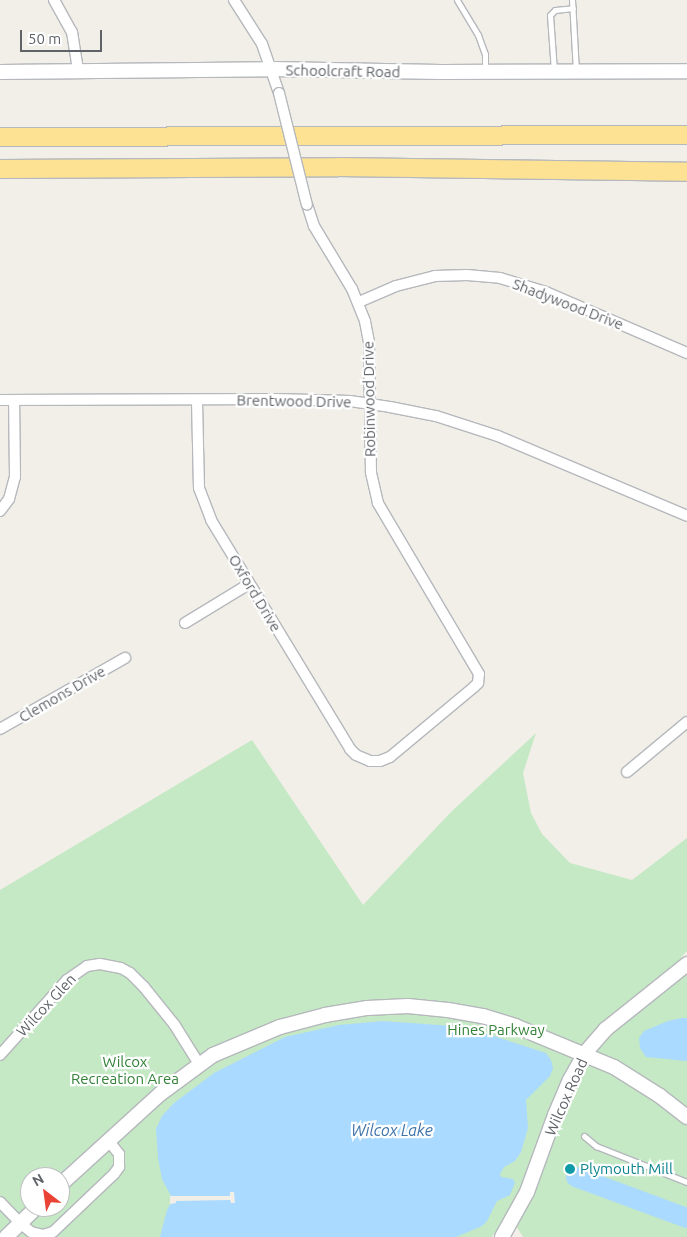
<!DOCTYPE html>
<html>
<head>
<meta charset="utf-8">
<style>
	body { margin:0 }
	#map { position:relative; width:687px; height:1237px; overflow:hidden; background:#f1efe8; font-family:Ubuntu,sans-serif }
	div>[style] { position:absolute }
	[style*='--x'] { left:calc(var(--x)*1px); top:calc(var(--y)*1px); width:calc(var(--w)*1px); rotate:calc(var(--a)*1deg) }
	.green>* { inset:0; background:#c5e8c5 }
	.water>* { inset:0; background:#aadaff }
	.pier>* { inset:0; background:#f1efe8 }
	.river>* { height:20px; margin:-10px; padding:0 10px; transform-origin:10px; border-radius:10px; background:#aadaff }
	.roads { filter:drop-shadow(1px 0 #b5b8bc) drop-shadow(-1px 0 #b5b8bc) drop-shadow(0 1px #b5b8bc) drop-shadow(0 -1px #b5b8bc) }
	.lane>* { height:5px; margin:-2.5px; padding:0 2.5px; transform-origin:2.5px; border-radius:2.5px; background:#fff }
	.street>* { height:10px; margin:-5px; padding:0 5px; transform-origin:5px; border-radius:5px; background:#fff }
	.secondary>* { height:14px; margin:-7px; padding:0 7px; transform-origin:7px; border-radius:7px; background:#fff }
	.highway>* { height:18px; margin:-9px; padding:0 9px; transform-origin:9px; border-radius:9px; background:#fde293 }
	.bridges { filter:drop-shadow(1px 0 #b5b8bc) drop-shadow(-1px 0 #b5b8bc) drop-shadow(0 1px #b5b8bc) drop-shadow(0 -1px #b5b8bc) }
	.street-bridge>* { height:10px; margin:-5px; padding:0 5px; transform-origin:5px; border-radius:5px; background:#fff }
	.dots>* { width:14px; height:14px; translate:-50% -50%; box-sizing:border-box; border:2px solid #fff; border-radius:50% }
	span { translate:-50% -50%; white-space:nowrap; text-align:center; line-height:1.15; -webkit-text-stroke:4.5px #fff; paint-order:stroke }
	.street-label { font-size:15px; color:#5f6368 }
	.park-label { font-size:15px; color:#348238 }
	.culture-label { font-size:15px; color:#0d838f }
	.left { translate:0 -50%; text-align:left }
	.water-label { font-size:16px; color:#4174aa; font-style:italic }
	.north { position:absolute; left:20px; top:1167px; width:50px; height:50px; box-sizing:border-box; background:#fff; border:1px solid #bfc1c3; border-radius:50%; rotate:330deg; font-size:14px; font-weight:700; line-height:20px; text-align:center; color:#5f6368 }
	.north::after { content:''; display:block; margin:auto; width:18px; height:22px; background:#ea4335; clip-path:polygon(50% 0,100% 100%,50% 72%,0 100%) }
	.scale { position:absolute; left:20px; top:30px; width:82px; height:22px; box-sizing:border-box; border:2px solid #5f6368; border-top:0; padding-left:6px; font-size:15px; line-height:18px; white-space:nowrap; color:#5f6368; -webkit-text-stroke:4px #fff; paint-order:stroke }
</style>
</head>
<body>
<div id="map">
	<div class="green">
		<div style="clip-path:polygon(evenodd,536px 733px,523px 773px,531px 813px,542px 834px,570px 863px,632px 880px,687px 838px,687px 951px,681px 957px,687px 963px,687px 1237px,523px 1237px,508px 1213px,492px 1237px,0 1237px,0 890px,252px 740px,363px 905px,451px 812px,536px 733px,30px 1177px,60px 1177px,60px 1207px,30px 1207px,30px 1177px)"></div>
	</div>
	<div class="water">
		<div style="clip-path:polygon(682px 1018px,687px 1018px,687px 1061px,646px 1057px,640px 1048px,639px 1038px,644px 1031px,668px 1021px)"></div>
		<div style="clip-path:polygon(383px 1021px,466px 1027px,546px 1053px,551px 1060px,553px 1068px,550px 1076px,526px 1100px,528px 1128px,521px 1152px,515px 1161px,504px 1167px,500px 1174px,501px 1177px,513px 1179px,515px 1183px,510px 1195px,497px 1201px,487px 1221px,482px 1226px,456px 1237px,160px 1237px,167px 1210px,171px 1203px,171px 1196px,162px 1179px,158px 1158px,156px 1129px,162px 1116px,174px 1103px,214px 1073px,285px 1037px,339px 1025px)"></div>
	</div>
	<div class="pier">
		<div style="clip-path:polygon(230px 1192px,234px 1192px,235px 1203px,231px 1203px,230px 1200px,176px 1201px,176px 1203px,170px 1204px,170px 1196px,230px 1196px)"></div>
	</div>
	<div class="river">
		<div style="--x:576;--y:1177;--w:118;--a:20.3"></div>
	</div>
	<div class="roads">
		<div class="lane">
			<div style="--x:457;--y:0;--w:41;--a:59"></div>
			<div style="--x:478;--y:35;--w:20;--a:70"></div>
			<div style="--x:485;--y:54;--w:17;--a:90"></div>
			<div style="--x:572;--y:0;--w:71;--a:86.8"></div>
			<div style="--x:554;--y:71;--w:56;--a:-94.1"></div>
			<div style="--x:550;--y:15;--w:7;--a:-45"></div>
			<div style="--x:555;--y:10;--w:18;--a:-6"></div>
			<div style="--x:584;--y:1136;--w:16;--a:40"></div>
			<div style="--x:596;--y:1146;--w:98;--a:21.6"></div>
		</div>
		<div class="street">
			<div style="--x:54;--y:0;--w:37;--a:61"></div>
			<div style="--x:72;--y:32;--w:39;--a:81"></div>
			<div style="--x:234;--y:0;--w:52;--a:57.5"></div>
			<div style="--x:262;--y:44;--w:52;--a:70.9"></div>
			<div style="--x:359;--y:302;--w:40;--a:-23.4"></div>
			<div style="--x:396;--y:286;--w:40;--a:-14.4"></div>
			<div style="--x:435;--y:276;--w:32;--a:-2"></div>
			<div style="--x:467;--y:275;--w:33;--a:5"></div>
			<div style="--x:500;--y:278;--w:48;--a:16.9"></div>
			<div style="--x:546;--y:292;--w:154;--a:23.4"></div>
			<div style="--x:0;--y:400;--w:276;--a:-0.2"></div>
			<div style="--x:276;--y:399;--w:74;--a:1.5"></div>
			<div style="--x:350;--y:401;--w:40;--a:8.5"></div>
			<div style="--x:390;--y:407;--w:47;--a:11.1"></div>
			<div style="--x:436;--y:416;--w:65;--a:17.9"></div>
			<div style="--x:498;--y:436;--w:205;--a:22.9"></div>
			<div style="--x:197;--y:401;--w:87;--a:88.7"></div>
			<div style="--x:199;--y:488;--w:34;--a:69"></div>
			<div style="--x:211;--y:520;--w:268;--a:58.7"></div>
			<div style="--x:350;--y:749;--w:8;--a:45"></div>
			<div style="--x:356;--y:755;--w:15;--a:23"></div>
			<div style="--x:370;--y:761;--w:10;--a:0"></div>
			<div style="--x:380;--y:761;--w:11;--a:-22"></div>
			<div style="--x:390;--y:757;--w:109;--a:-39.8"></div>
			<div style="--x:474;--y:687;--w:6;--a:-45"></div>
			<div style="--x:478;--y:683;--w:9;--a:-84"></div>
			<div style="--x:479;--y:674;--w:199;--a:-120.6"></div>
			<div style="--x:378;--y:503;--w:32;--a:-103"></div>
			<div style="--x:371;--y:472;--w:130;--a:-90.9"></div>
			<div style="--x:369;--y:342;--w:21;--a:-101"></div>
			<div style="--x:365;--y:321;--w:35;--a:-112"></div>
			<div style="--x:352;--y:289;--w:74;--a:-121.1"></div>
			<div style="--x:314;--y:226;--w:22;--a:-108"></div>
			<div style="--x:0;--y:511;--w:15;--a:-53"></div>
			<div style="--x:9;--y:499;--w:23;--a:-75"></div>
			<div style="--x:15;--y:477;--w:77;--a:-90.7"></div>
			<div style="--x:185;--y:623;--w:75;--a:-31.4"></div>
			<div style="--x:0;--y:729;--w:144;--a:-29.6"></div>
			<div style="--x:627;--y:772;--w:78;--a:-39.8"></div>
			<div style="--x:0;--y:1055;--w:101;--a:-48.2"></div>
			<div style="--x:67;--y:980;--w:24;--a:-35"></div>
			<div style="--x:87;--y:966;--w:13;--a:-9"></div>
			<div style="--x:100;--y:964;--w:21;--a:11"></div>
			<div style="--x:121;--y:968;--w:10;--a:29"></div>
			<div style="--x:130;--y:973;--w:20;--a:45"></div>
			<div style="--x:144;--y:987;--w:48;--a:51"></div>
			<div style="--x:174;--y:1024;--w:47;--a:58"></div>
			<div style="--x:0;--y:1202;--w:29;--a:46"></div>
			<div style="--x:20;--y:1223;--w:14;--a:39"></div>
			<div style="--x:31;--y:1232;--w:12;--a:14"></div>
			<div style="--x:43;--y:1235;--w:10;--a:-17"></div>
			<div style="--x:53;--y:1232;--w:84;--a:-43.6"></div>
			<div style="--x:114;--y:1174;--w:9;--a:-54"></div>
			<div style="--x:119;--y:1167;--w:13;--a:-90"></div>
			<div style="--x:119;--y:1154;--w:18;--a:-128"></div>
		</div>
		<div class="secondary">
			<div style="--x:0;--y:72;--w:272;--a:-0.6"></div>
			<div style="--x:272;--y:69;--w:169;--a:1"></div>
			<div style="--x:441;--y:72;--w:246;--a:-0.2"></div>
			<div style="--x:60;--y:1185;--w:135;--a:-42.3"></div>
			<div style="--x:160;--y:1094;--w:66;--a:-36.3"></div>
			<div style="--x:213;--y:1055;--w:73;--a:-22.7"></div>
			<div style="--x:280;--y:1027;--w:47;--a:-14.9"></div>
			<div style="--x:325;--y:1015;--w:43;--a:-9.5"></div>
			<div style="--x:367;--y:1008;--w:41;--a:-2.8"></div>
			<div style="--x:408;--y:1006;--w:40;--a:5.7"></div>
			<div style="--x:448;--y:1010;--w:36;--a:10"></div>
			<div style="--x:483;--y:1016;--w:34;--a:17"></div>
			<div style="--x:515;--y:1026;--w:107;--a:22.5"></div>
			<div style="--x:614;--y:1067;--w:54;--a:32.2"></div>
			<div style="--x:660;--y:1096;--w:34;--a:38"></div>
			<div style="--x:6;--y:1237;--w:43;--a:-44.1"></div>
			<div style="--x:502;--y:1237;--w:51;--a:-60.9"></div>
			<div style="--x:527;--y:1192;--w:82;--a:-70"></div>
			<div style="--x:555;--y:1115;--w:38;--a:-67"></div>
			<div style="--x:570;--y:1080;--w:31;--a:-61"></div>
			<div style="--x:585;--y:1053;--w:32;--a:-49"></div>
			<div style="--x:606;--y:1029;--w:104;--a:-38.7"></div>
		</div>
		<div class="highway">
			<div style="--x:0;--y:137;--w:687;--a:-0.17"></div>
			<div style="--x:0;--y:169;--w:338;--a:-0.3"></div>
			<div style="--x:338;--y:167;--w:349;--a:0.8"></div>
		</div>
	</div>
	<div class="bridges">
		<div class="street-bridge">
			<div style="--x:279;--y:93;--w:115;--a:76"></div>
		</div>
	</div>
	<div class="dots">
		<div style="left:570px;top:1169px;background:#0f9aa8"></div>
	</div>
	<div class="street-label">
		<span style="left:343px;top:71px;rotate:1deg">Schoolcraft Road</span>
		<span style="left:568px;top:304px;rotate:21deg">Shadywood Drive</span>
		<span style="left:369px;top:399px;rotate:-91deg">Robinwood Drive</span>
		<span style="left:294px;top:401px;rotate:1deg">Brentwood Drive</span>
		<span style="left:255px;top:593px;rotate:59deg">Oxford Drive</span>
		<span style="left:62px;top:694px;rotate:-30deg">Clemons Drive</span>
		<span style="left:46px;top:1005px;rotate:-47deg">Wilcox Glen</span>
		<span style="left:566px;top:1097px;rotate:-66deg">Wilcox Road</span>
	</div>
	<div class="park-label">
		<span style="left:496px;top:1030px">Hines Parkway</span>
		<span style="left:125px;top:1070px">Wilcox<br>Recreation Area</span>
	</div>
	<div class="culture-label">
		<span class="left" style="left:580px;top:1169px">Plymouth Mill</span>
	</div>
	<div class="water-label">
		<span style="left:392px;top:1130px">Wilcox Lake</span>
	</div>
	<div class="north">N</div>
	<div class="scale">50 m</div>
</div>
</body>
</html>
